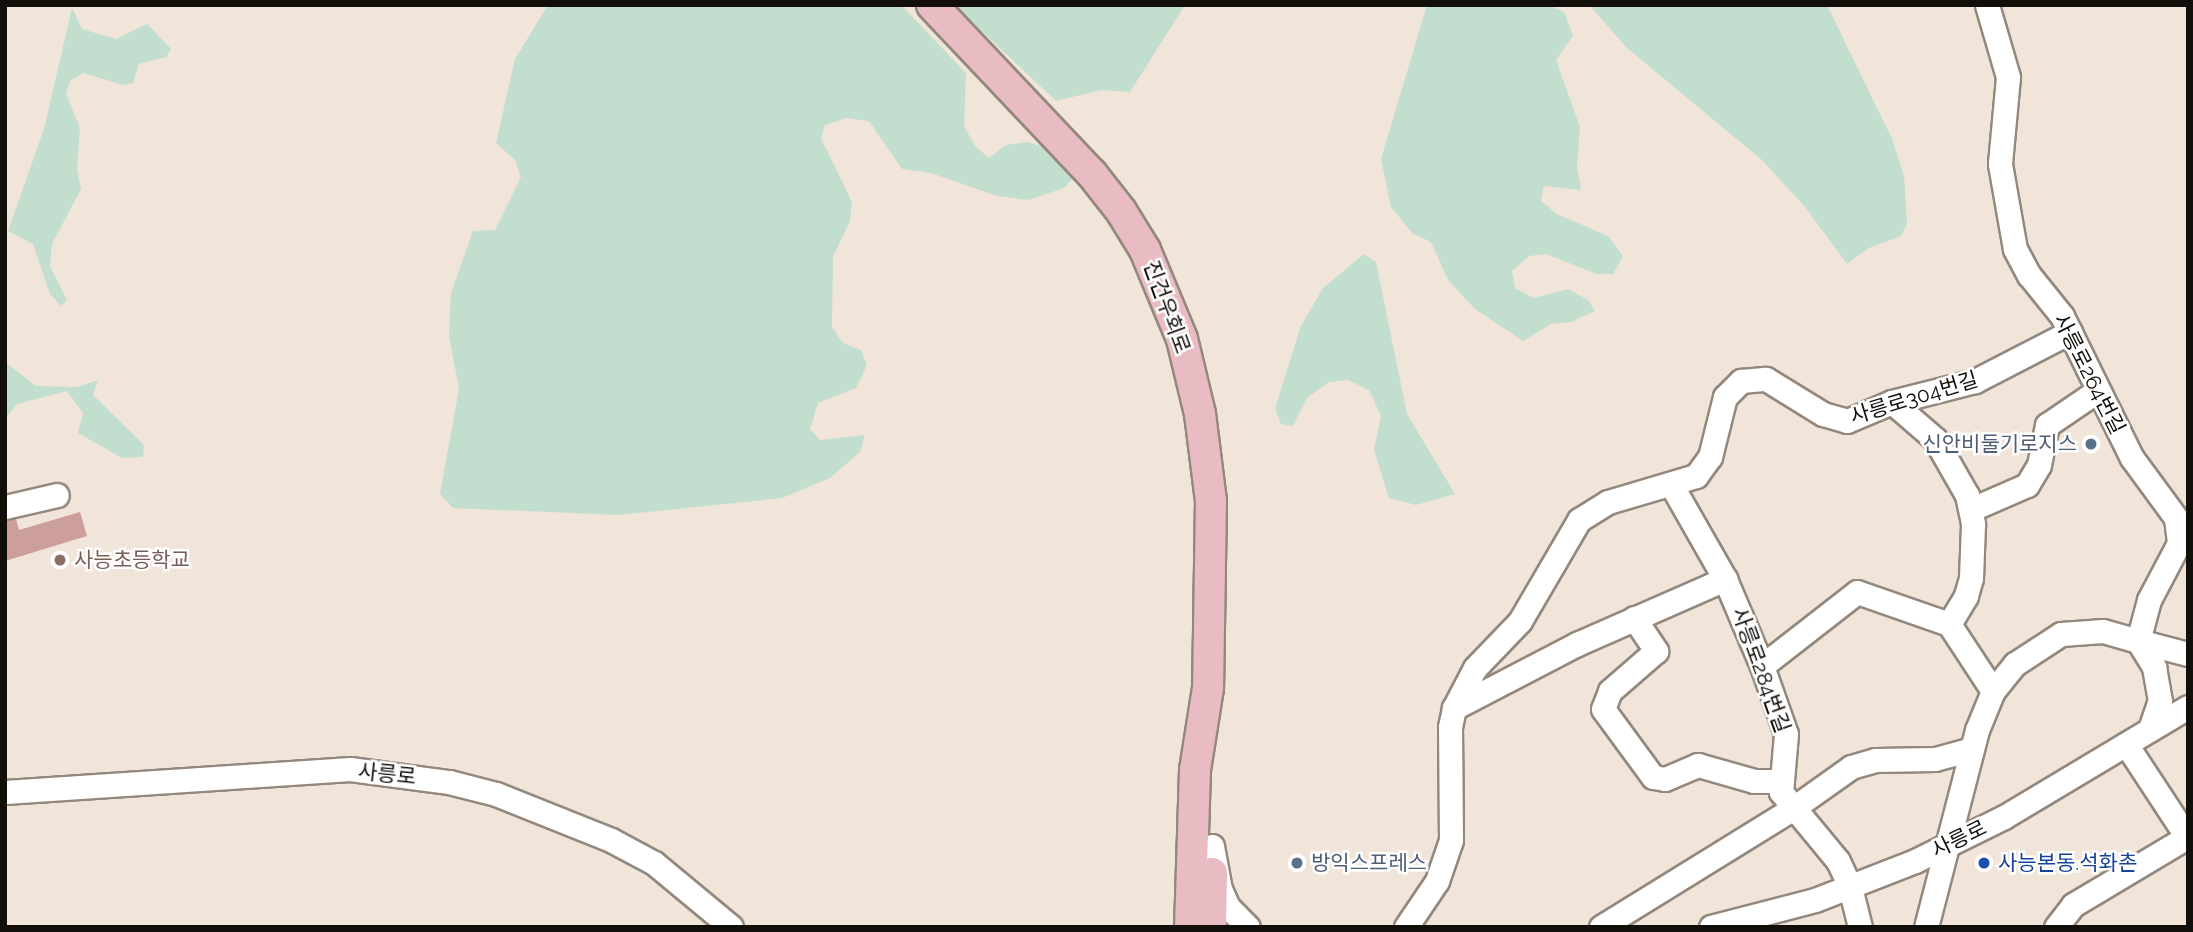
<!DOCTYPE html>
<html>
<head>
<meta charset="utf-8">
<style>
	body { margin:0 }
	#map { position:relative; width:2193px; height:932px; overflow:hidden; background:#f1e4d8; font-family:Raleway,"Noto Sans KR",sans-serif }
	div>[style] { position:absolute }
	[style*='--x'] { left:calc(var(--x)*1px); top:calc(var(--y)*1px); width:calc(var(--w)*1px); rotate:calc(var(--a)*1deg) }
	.green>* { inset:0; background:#c2dece }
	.building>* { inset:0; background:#cd9f9c }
	.roads { filter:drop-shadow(2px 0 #94887d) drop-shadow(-2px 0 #94887d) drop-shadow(0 2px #94887d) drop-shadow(0 -2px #94887d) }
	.minor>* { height:23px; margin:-11.5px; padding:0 11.5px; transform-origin:11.5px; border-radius:11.5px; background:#fff }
	.major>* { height:30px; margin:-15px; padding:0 15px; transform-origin:15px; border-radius:15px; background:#e9bbc2 }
	.dots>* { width:19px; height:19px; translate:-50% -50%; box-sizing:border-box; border:4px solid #fff; border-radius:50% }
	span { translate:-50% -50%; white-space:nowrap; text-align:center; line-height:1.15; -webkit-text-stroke:5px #fff; paint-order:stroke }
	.street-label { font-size:21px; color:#120e0a }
	.service-label { font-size:21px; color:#4e5e75 }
	.right { translate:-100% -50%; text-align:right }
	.left { translate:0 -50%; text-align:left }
	.education-label { font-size:21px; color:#785e54 }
	.transit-label { font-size:21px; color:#164399 }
	.frame { position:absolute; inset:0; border:7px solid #120e0a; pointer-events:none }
</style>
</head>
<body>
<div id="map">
	<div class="green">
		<div style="clip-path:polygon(548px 5px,901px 5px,966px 73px,964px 126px,975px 146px,989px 158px,1006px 145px,1027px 142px,1047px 148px,1073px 178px,1064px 188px,1028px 200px,997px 196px,931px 173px,902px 169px,869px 121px,846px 118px,825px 125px,821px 138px,852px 202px,850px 221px,833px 257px,832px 327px,843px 343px,861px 350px,867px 365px,856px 388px,818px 403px,810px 429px,820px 440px,865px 435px,860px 452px,830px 478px,782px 498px,619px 515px,453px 508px,440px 494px,459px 389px,449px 336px,451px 293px,473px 231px,495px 230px,521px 177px,515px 160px,496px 143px,515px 59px)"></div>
		<div style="clip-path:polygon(954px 5px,1185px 5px,1130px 92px,1101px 90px,1056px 101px)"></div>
		<div style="clip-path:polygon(1427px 5px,1548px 5px,1564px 12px,1573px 36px,1556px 60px,1580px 127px,1577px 166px,1581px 190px,1544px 186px,1541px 201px,1557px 214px,1608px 236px,1623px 256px,1613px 274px,1597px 274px,1546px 254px,1529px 256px,1512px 271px,1515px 288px,1534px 298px,1568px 289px,1588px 300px,1595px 311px,1571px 322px,1551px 324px,1523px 341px,1475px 309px,1448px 280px,1431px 242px,1412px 233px,1391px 207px,1381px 159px)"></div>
		<div style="clip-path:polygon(1589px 5px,1827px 5px,1892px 139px,1904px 176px,1907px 224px,1901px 236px,1869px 248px,1847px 264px,1805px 207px,1762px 160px,1627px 48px)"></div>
		<div style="clip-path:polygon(72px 8px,82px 29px,116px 39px,147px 24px,171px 49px,166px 57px,139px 64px,133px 83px,122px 85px,84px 73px,70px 81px,66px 94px,80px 128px,77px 169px,81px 189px,52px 244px,50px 266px,67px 300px,61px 306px,50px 294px,33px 244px,8px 231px,44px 129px)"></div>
		<div style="clip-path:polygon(1364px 254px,1376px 262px,1407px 414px,1455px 494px,1416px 505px,1389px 498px,1374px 450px,1381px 416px,1369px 390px,1348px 380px,1329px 382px,1307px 398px,1293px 426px,1281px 424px,1275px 408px,1301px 326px,1323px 288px)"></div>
		<div style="clip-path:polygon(5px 362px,36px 386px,78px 387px,98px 380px,93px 395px,144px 445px,143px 457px,122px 458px,78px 433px,83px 413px,67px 391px,17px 404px,5px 419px)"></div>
	</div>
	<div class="building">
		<div style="clip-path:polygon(80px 512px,87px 536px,5px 561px,5px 522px,16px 519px,19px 530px)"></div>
	</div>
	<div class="roads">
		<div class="minor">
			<div style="--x:1987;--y:5;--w:75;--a:73.7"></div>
			<div style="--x:2008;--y:77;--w:87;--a:95.3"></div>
			<div style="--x:2000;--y:164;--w:86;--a:80"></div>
			<div style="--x:2015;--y:249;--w:30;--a:62"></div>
			<div style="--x:2029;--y:275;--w:53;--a:51.2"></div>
			<div style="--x:2062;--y:316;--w:158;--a:63.8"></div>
			<div style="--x:2132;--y:458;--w:74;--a:53.7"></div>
			<div style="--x:2176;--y:518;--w:25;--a:83"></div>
			<div style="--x:2179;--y:543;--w:64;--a:117.8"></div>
			<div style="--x:2149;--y:600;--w:42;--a:105"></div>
			<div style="--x:2138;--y:641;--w:52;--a:14.6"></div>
			<div style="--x:1892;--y:402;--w:57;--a:40.7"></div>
			<div style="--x:1935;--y:439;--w:64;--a:60.3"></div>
			<div style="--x:1967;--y:495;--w:30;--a:78"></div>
			<div style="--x:1973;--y:524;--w:54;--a:92.1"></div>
			<div style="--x:1971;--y:578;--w:19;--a:106"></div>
			<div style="--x:1966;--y:596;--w:33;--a:121"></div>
			<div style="--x:1949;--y:624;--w:80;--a:56.7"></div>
			<div style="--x:1993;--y:691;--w:42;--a:112.3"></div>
			<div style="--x:1977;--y:730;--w:203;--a:104.5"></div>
			<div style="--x:1672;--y:486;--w:107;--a:60.3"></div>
			<div style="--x:1725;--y:579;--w:95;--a:67"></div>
			<div style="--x:1762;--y:666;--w:72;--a:70.6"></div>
			<div style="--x:1786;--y:734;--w:58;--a:94.9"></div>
			<div style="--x:1781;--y:792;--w:89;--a:50.4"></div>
			<div style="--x:1838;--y:861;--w:29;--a:65"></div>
			<div style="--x:1850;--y:887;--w:41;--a:76"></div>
			<div style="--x:5;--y:507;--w:53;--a:-13"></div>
			<div style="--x:1972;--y:509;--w:60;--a:-23.6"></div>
			<div style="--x:2027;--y:485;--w:23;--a:-59"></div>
			<div style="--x:2039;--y:465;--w:41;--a:-78.7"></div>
			<div style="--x:2047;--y:425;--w:60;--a:-34.2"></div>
			<div style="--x:1634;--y:618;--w:40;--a:56"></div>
			<div style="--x:1656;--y:651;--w:61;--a:139"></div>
			<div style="--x:1610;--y:691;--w:19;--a:111"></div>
			<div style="--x:1603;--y:709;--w:84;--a:53.7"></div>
			<div style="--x:1653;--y:777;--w:12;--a:9"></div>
			<div style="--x:1665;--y:779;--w:36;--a:-23"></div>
			<div style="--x:1698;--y:765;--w:58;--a:15.9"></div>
			<div style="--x:1754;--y:781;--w:25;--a:0"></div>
			<div style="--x:1762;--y:666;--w:120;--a:-37.9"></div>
			<div style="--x:1857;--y:592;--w:97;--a:19.2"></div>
			<div style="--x:1993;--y:691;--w:35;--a:-51"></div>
			<div style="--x:2015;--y:664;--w:55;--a:-33.1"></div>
			<div style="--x:2061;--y:634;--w:42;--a:-4.1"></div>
			<div style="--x:2103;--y:631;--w:36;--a:16"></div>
			<div style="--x:2138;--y:641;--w:31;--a:58"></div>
			<div style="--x:2154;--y:667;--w:34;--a:80"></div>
			<div style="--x:2160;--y:700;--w:31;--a:109"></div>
			<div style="--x:1454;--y:708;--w:139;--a:-27.5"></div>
			<div style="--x:1577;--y:644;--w:162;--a:-23.7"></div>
			<div style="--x:5;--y:792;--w:346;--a:-3.8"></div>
			<div style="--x:350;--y:769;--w:100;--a:7.5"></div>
			<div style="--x:449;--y:782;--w:49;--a:14.3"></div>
			<div style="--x:496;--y:794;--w:124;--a:21.8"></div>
			<div style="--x:611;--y:840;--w:49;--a:28.1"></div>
			<div style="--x:654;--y:863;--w:100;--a:39.7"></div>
			<div style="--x:1212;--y:846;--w:44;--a:79.5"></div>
			<div style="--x:1220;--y:889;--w:20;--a:66"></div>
			<div style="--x:1228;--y:907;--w:28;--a:45"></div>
			<div style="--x:1406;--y:927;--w:55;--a:-56"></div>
			<div style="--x:1437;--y:881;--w:43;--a:-71.1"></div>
			<div style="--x:1451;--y:840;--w:113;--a:-90.5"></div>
			<div style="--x:1450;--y:727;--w:19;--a:-78"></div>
			<div style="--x:1454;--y:708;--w:45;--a:-62.3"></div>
			<div style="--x:1475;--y:668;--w:65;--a:-46.2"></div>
			<div style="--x:1520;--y:621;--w:117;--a:-59.7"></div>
			<div style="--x:1579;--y:520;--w:34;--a:-32"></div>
			<div style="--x:1608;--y:502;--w:92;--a:-16.5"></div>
			<div style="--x:1696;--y:476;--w:24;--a:-54"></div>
			<div style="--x:1710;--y:457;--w:62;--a:-76"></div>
			<div style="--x:1725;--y:397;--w:23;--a:-45"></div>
			<div style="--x:1741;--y:381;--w:25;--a:-5"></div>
			<div style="--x:1766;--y:379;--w:67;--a:31.6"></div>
			<div style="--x:1823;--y:414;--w:25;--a:16"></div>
			<div style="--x:1847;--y:421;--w:49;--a:-22.9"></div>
			<div style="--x:1892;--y:402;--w:86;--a:-14.2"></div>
			<div style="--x:1975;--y:381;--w:107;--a:-27.3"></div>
			<div style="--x:1601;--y:927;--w:225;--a:-31.7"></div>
			<div style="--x:1792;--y:809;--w:72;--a:-35.4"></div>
			<div style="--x:1851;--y:767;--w:25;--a:-16"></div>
			<div style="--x:1875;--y:760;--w:60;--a:-1"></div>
			<div style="--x:1935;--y:759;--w:38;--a:-15"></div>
			<div style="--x:1711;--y:927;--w:107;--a:-14.6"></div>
			<div style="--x:1815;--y:900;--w:107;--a:-21.3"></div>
			<div style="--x:1915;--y:861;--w:99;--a:-26.3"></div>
			<div style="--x:2004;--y:817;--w:214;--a:-30.9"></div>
			<div style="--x:2056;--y:927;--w:28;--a:-52"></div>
			<div style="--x:2073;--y:905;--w:133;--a:-30.8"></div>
			<div style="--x:2187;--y:837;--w:111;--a:-123.3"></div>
		</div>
		<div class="major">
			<div style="--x:932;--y:5;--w:233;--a:46.6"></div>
			<div style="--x:1092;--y:174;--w:47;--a:51.9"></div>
			<div style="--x:1121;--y:211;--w:46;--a:58.4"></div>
			<div style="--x:1145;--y:250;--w:96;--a:67.4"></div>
			<div style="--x:1182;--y:339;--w:77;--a:76.5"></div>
			<div style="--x:1200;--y:414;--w:88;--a:82.8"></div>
			<div style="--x:1211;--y:501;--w:187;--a:90.9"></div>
			<div style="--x:1208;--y:688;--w:83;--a:99"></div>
			<div style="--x:1195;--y:770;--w:157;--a:91.8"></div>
			<div style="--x:1211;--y:927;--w:54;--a:-88.9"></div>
		</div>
	</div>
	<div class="dots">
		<div style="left:2091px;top:444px;background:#5c6f8a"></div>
		<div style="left:60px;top:560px;background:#8d6e63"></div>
		<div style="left:1297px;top:863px;background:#5c6f8a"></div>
		<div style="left:1984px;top:863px;background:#1a4fb4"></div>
	</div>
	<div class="street-label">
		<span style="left:1167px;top:307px;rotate:70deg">진건우회로</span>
		<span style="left:2089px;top:374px;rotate:63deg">사릉로264번길</span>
		<span style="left:1914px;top:398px;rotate:-17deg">사릉로304번길</span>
		<span style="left:1761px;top:670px;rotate:70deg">사릉로284번길</span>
		<span style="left:387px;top:774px;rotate:6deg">사릉로</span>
		<span style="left:1959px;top:839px;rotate:-26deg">사릉로</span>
	</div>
	<div class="service-label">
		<span class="right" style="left:2077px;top:444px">신안비둘기로지스</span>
		<span class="left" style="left:1311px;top:863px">방익스프레스</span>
	</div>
	<div class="education-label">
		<span class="left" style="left:74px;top:560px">사능초등학교</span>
	</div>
	<div class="transit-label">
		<span class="left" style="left:1998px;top:863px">사능본동.석화촌</span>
	</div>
	<div class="frame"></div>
</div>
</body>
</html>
